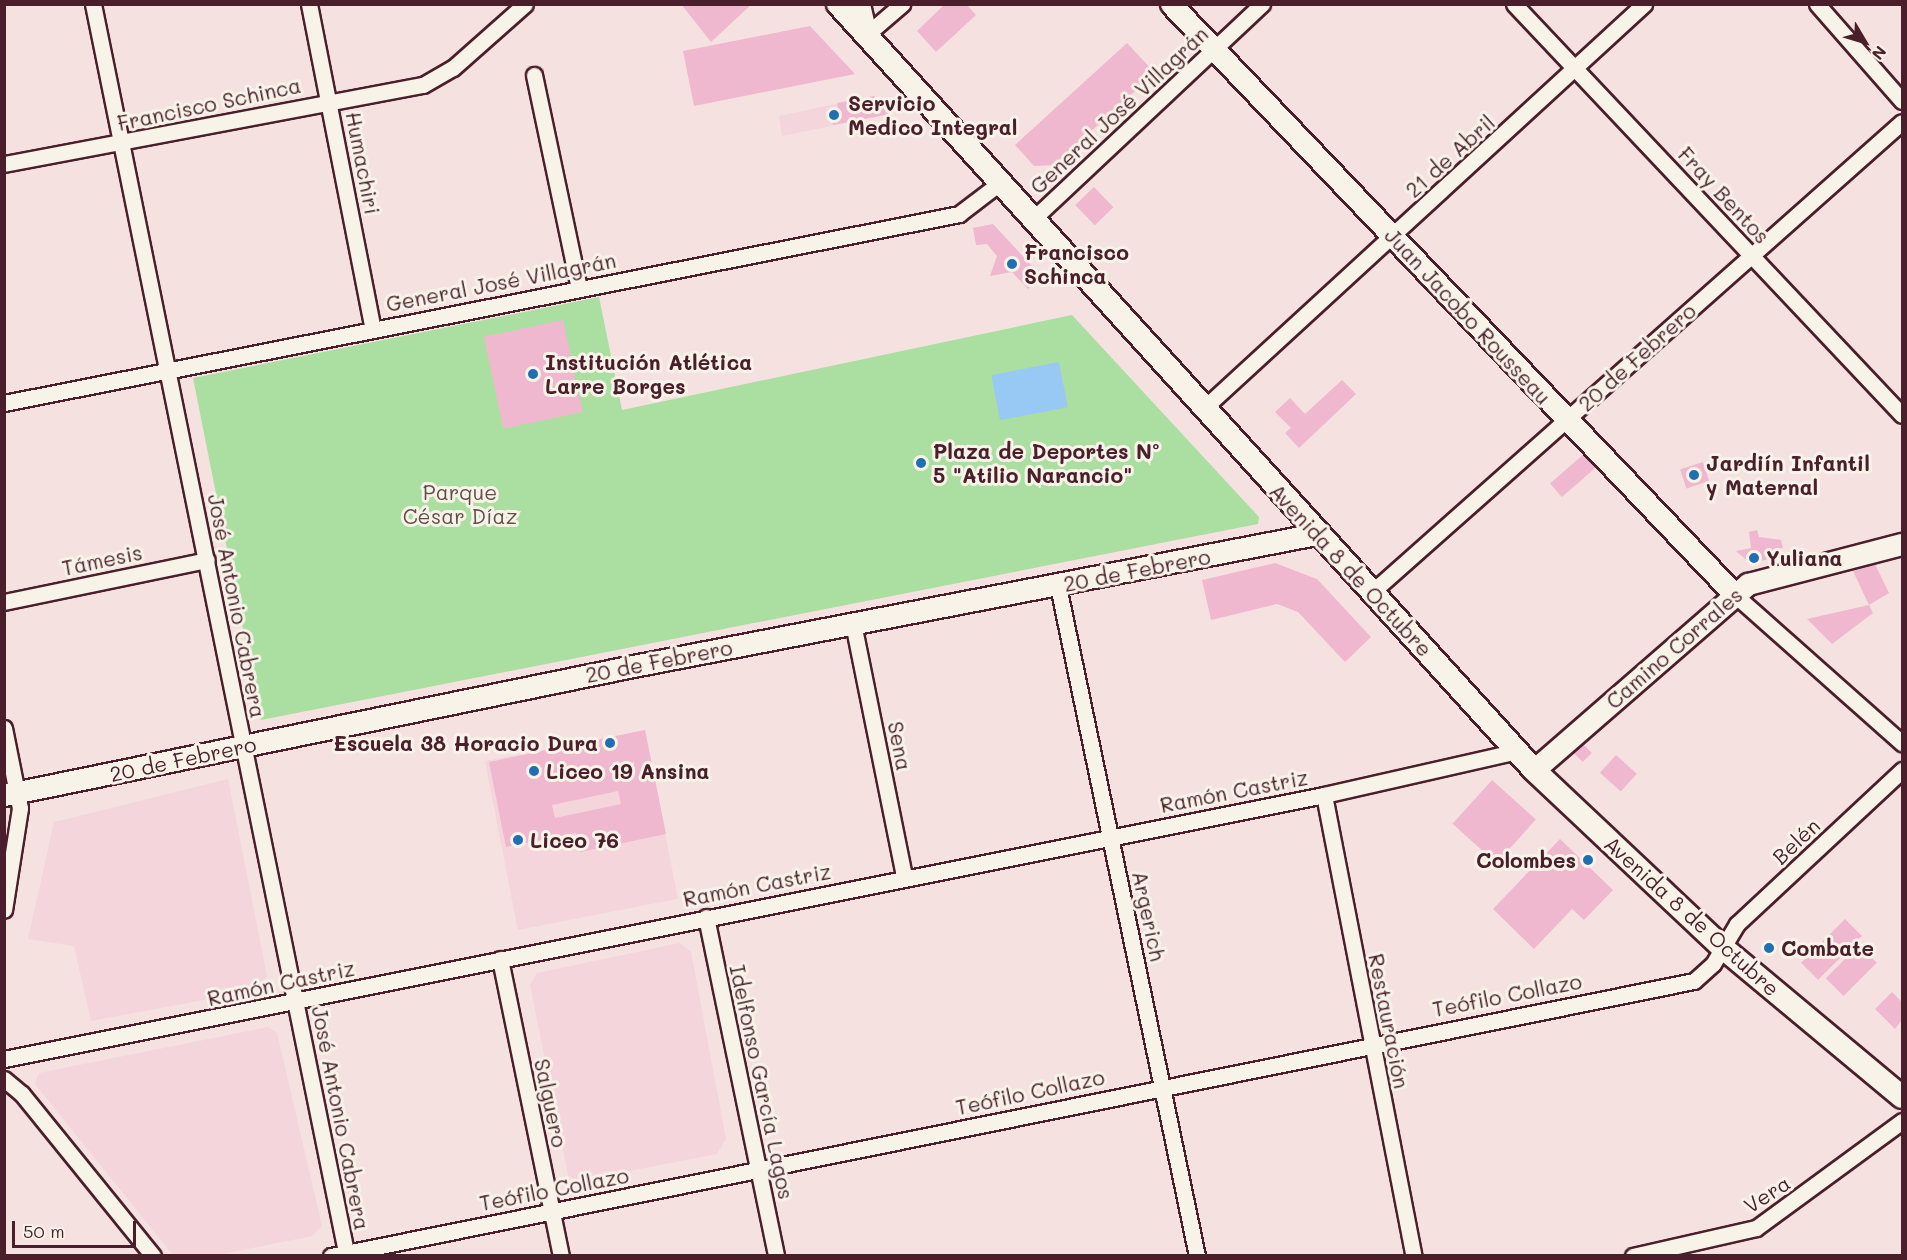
<!DOCTYPE html>
<html>
<head>
<meta charset="utf-8">
<style>
	body { margin:0 }
	#map { position:relative; width:1907px; height:1260px; overflow:hidden; background:#f5e1e0; font-family:Mali,sans-serif }
	div>[style] { position:absolute }
	[style*='--x'] { left:calc(var(--x)*1px); top:calc(var(--y)*1px); width:calc(var(--w)*1px); rotate:calc(var(--a)*1deg) }
	.built>* { inset:0; background:#f3d5db; transform-origin:0 0 }
	.green>* { inset:0; background:#aadfa1 }
	.water>* { inset:0; background:#98c9f4; transform-origin:0 0 }
	.building>* { inset:0; background:#efb8cf; transform-origin:0 0 }
	.roads { filter:drop-shadow(2px 0 #4a1f2b) drop-shadow(-2px 0 #4a1f2b) drop-shadow(0 2px #4a1f2b) drop-shadow(0 -2px #4a1f2b) }
	.street>* { height:15px; margin:-7.5px; padding:0 7.5px; transform-origin:7.5px; border-radius:7.5px; background:#f7f3e8 }
	.secondary>* { height:21px; margin:-10.5px; padding:0 10.5px; transform-origin:10.5px; border-radius:10.5px; background:#f7f3e8 }
	.primary>* { height:22px; margin:-11px; padding:0 11px; transform-origin:11px; border-radius:11px; background:#f7f3e8 }
	.dots>* { width:16px; height:16px; translate:-50% -50%; box-sizing:border-box; border:3px solid #f7f3e8; border-radius:50% }
	span { translate:-50% -50%; white-space:nowrap; text-align:center; line-height:1.15; -webkit-text-stroke:6px #f7f3e8; paint-order:stroke }
	.poi-label { font-size:21px; color:#4a1f2b; font-weight:700 }
	.left { translate:0 -50%; text-align:left }
	.right { translate:-100% -50%; text-align:right }
	.street-label { font-size:21px; color:#4a1f2b }
	.park-label { font-size:21px; color:#624f48 }
	.frame { position:absolute; inset:0; border:6px solid #4a1f2b; pointer-events:none }
	.north { position:absolute; left:1835px; top:12px; width:60px; height:60px; -webkit-text-stroke:4px #f7f3e8; paint-order:stroke; rotate:128deg; font-size:16px; font-weight:700; line-height:24px; text-align:center; color:#4a1f2b }
	.north::after { content:''; display:block; margin:auto; width:21px; height:27px; background:#4a1f2b; clip-path:polygon(50% 0,100% 100%,50% 72%,0 100%) }
	.scale { position:absolute; left:12px; top:1221px; width:124px; height:27px; box-sizing:border-box; border:3px solid #4a1f2b; border-top:0; padding-left:8px; font-size:18px; line-height:21px; white-space:nowrap; color:#4a1f2b; -webkit-text-stroke:4px #f7f3e8; paint-order:stroke }
</style>
</head>
<body>
<div id="map">
	<div class="built">
		<div style="clip-path:polygon(874px 96px,890px 114px,782px 136px,779px 116px)"></div>
		<div style="left:645px;top:730px;width:172px;height:163px;rotate:79deg"></div>
		<div style="clip-path:polygon(228px 779px,267px 976px,258px 990px,91px 1021px,74px 946px,28px 939px,54px 822px)"></div>
		<div style="clip-path:polygon(680px 943px,691px 952px,726px 1139px,717px 1154px,577px 1181px,568px 1175px,530px 985px,537px 973px)"></div>
		<div style="clip-path:polygon(268px 1027px,277px 1033px,322px 1226px,312px 1236px,218px 1255px,173px 1255px,35px 1084px,39px 1073px)"></div>
	</div>
	<div class="green">
		<div style="clip-path:polygon(599px 297px,622px 410px,1072px 315px,1259px 517px,1258px 524px,261px 720px,193px 378px)"></div>
	</div>
	<div class="water">
		<div style="left:1059px;top:362px;width:46px;height:69px;rotate:79deg"></div>
	</div>
	<div class="building">
		<div style="clip-path:polygon(681px 4px,752px 4px,711px 42px)"></div>
		<div style="clip-path:polygon(945px 4px,966px 4px,976px 15px,936px 52px,917px 31px)"></div>
		<div style="clip-path:polygon(810px 26px,855px 74px,694px 106px,683px 51px)"></div>
		<div style="clip-path:polygon(1127px 43px,1155px 73px,1054px 165px,1034px 166px,1015px 145px)"></div>
		<div style="clip-path:polygon(874px 96px,890px 114px,833px 125px,831px 114px,839px 112px,837px 103px)"></div>
		<div style="left:1094px;top:187px;width:28px;height:26px;rotate:46deg"></div>
		<div style="clip-path:polygon(993px 224px,1042px 277px,1028px 289px,1012px 272px,990px 276px,997px 256px,987px 244px,976px 245px,973px 228px)"></div>
		<div style="left:563px;top:320px;width:94px;height:81px;rotate:78deg"></div>
		<div style="clip-path:polygon(1342px 380px,1356px 394px,1299px 448px,1285px 433px,1291px 428px,1275px 412px,1290px 398px,1305px 414px)"></div>
		<div style="left:1584px;top:454px;width:18px;height:45px;rotate:49deg"></div>
		<div style="left:1703px;top:462px;width:20px;height:24px;rotate:72deg"></div>
		<div style="clip-path:polygon(1757px 530px,1759px 537px,1781px 540px,1783px 548px,1777px 549px,1775px 557px,1751px 564px,1736px 551px,1751px 548px,1749px 532px)"></div>
		<div style="clip-path:polygon(1275px 563px,1317px 579px,1371px 637px,1345px 662px,1298px 612px,1277px 604px,1211px 620px,1202px 580px)"></div>
		<div style="clip-path:polygon(1875px 564px,1889px 593px,1869px 605px,1853px 571px)"></div>
		<div style="clip-path:polygon(1869px 605px,1873px 613px,1832px 644px,1807px 619px)"></div>
		<div style="clip-path:polygon(evenodd,645px 730px,666px 834px,580px 852px,576px 833px,506px 847px,489px 762px,645px 730px,618px 791px,621px 804px,555px 818px,552px 805px,618px 791px)"></div>
		<div style="left:1582px;top:743px;width:14px;height:13px;rotate:45deg"></div>
		<div style="left:1616px;top:755px;width:28px;height:24px;rotate:42deg"></div>
		<div style="left:1492px;top:780px;width:59px;height:59px;rotate:42deg"></div>
		<div style="clip-path:polygon(1560px 839px,1613px 890px,1584px 920px,1572px 909px,1534px 949px,1493px 909px)"></div>
		<div style="left:1845px;top:919px;width:24px;height:62px;rotate:45deg"></div>
		<div style="left:1859px;top:945px;width:25px;height:47px;rotate:45deg"></div>
		<div style="clip-path:polygon(1892px 992px,1902px 1002px,1902px 1020px,1895px 1029px,1875px 1009px)"></div>
	</div>
	<div class="roads">
		<div class="street">
			<div style="--x:93;--y:4;--w:1273;--a:78.54"></div>
			<div style="--x:309;--y:4;--w:331;--a:78.9"></div>
			<div style="--x:1514;--y:4;--w:565;--a:46.65"></div>
			<div style="--x:1817;--y:4;--w:129;--a:48.8"></div>
			<div style="--x:866;--y:35;--w:48;--a:-40.7"></div>
			<div style="--x:534;--y:75;--w:218;--a:78.1"></div>
			<div style="--x:4;--y:164;--w:426;--a:-10.7"></div>
			<div style="--x:423;--y:85;--w:34;--a:-30"></div>
			<div style="--x:453;--y:68;--w:96;--a:-41.6"></div>
			<div style="--x:1031;--y:221;--w:317;--a:-43.2"></div>
			<div style="--x:4;--y:403;--w:974;--a:-11.19"></div>
			<div style="--x:959;--y:214;--w:48;--a:-37.3"></div>
			<div style="--x:1203;--y:409;--w:599;--a:-42.56"></div>
			<div style="--x:1058;--y:586;--w:684;--a:78.28"></div>
			<div style="--x:1372;--y:592;--w:708;--a:-41.57"></div>
			<div style="--x:1734;--y:594;--w:225;--a:41.6"></div>
			<div style="--x:4;--y:602;--w:207;--a:-11.7"></div>
			<div style="--x:853;--y:623;--w:259;--a:78.6"></div>
			<div style="--x:4;--y:728;--w:82;--a:78.7"></div>
			<div style="--x:20;--y:808;--w:103;--a:98.9"></div>
			<div style="--x:1324;--y:795;--w:470;--a:79"></div>
			<div style="--x:706;--y:917;--w:346;--a:78.3"></div>
			<div style="--x:500;--y:959;--w:303;--a:78.4"></div>
			<div style="--x:4;--y:1059;--w:1346;--a:-11.31"></div>
			<div style="--x:1324;--y:795;--w:198;--a:-12.8"></div>
			<div style="--x:4;--y:1079;--w:23;--a:40"></div>
			<div style="--x:22;--y:1094;--w:208;--a:51"></div>
			<div style="--x:331;--y:1256;--w:1390;--a:-11.41"></div>
			<div style="--x:1694;--y:981;--w:25;--a:-42"></div>
			<div style="--x:1713;--y:964;--w:47;--a:-59"></div>
			<div style="--x:1737;--y:924;--w:226;--a:-43"></div>
			<div style="--x:1633;--y:1256;--w:126;--a:-12.8"></div>
			<div style="--x:1756;--y:1228;--w:181;--a:-36.2"></div>
		</div>
		<div class="secondary">
			<div style="--x:859;--y:4;--w:32;--a:77"></div>
			<div style="--x:1171;--y:4;--w:816;--a:46.34"></div>
			<div style="--x:1534;--y:770;--w:284;--a:-41"></div>
			<div style="--x:1748;--y:584;--w:159;--a:-14.6"></div>
			<div style="--x:4;--y:795;--w:637;--a:-11.59"></div>
			<div style="--x:628;--y:667;--w:701;--a:-10.94"></div>
		</div>
		<div class="primary">
			<div style="--x:838;--y:4;--w:1035;--a:47.74"></div>
			<div style="--x:1534;--y:770;--w:258;--a:43.3"></div>
			<div style="--x:1722;--y:947;--w:234;--a:39.8"></div>
		</div>
	</div>
	<div class="dots">
		<div style="left:834px;top:115px;background:#1f6fb2"></div>
		<div style="left:1012px;top:264px;background:#1f6fb2"></div>
		<div style="left:533px;top:374px;background:#1f6fb2"></div>
		<div style="left:921px;top:463px;background:#1f6fb2"></div>
		<div style="left:1694px;top:475px;background:#1f6fb2"></div>
		<div style="left:1754px;top:558px;background:#1f6fb2"></div>
		<div style="left:610px;top:743px;background:#1f6fb2"></div>
		<div style="left:534px;top:771px;background:#1f6fb2"></div>
		<div style="left:518px;top:840px;background:#1f6fb2"></div>
		<div style="left:1588px;top:860px;background:#1f6fb2"></div>
		<div style="left:1769px;top:948px;background:#1f6fb2"></div>
	</div>
	<div class="poi-label">
		<span class="left" style="left:848px;top:115px">Servicio<br>Medico Integral</span>
		<span class="left" style="left:1024px;top:264px">Francisco<br>Schinca</span>
		<span class="left" style="left:545px;top:374px">Institución Atlética<br>Larre Borges</span>
		<span class="left" style="left:933px;top:463px">Plaza de Deportes Nº<br>5 "Atilio Narancio"</span>
		<span class="left" style="left:1706px;top:475px">Jardiín Infantil<br>y Maternal</span>
		<span class="left" style="left:1766px;top:558px">Yuliana</span>
		<span class="right" style="left:598px;top:743px">Escuela 38 Horacio Dura</span>
		<span class="left" style="left:546px;top:771px">Liceo 19 Ansina</span>
		<span class="left" style="left:530px;top:840px">Liceo 76</span>
		<span class="right" style="left:1576px;top:860px">Colombes</span>
		<span class="left" style="left:1781px;top:948px">Combate</span>
	</div>
	<div class="street-label">
		<span style="left:209px;top:104px;rotate:-12deg">Francisco Schinca</span>
		<span style="left:1119px;top:110px;rotate:-43deg">General José Villagrán</span>
		<span style="left:1450px;top:156px;rotate:-42deg">21 de Abril</span>
		<span style="left:363px;top:163px;rotate:79deg">Humachiri</span>
		<span style="left:1724px;top:195px;rotate:47deg">Fray Bentos</span>
		<span style="left:501px;top:282px;rotate:-11deg">General José Villagrán</span>
		<span style="left:1468px;top:316px;rotate:47deg">Juan Jacobo Rousseau</span>
		<span style="left:1637px;top:357px;rotate:-42deg">20 de Febrero</span>
		<span style="left:102px;top:560px;rotate:-12deg">Támesis</span>
		<span style="left:1137px;top:570px;rotate:-11deg">20 de Febrero</span>
		<span style="left:1351px;top:570px;rotate:47deg">Avenida 8 de Octubre</span>
		<span style="left:237px;top:606px;rotate:79deg">José Antonio Cabrera</span>
		<span style="left:1674px;top:648px;rotate:-41deg">Camino Corrales</span>
		<span style="left:659px;top:661px;rotate:-11deg">20 de Febrero</span>
		<span style="left:900px;top:746px;rotate:79deg">Sena</span>
		<span style="left:183px;top:759px;rotate:-12deg">20 de Febrero</span>
		<span style="left:1234px;top:791px;rotate:-11deg">Ramón Castriz</span>
		<span style="left:1796px;top:841px;rotate:-43deg">Belén</span>
		<span style="left:757px;top:885px;rotate:-11deg">Ramón Castriz</span>
		<span style="left:1149px;top:916px;rotate:78deg">Argerich</span>
		<span style="left:1692px;top:916px;rotate:42deg">Avenida 8 de Octubre</span>
		<span style="left:281px;top:983px;rotate:-12deg">Ramón Castriz</span>
		<span style="left:1507px;top:995px;rotate:-11deg">Teófilo Collazo</span>
		<span style="left:1389px;top:1021px;rotate:79deg">Restauración</span>
		<span style="left:762px;top:1082px;rotate:78deg">Idelfonso García Lagos</span>
		<span style="left:1030px;top:1092px;rotate:-12deg">Teófilo Collazo</span>
		<span style="left:551px;top:1103px;rotate:78deg">Salguero</span>
		<span style="left:341px;top:1118px;rotate:79deg">José Antonio Cabrera</span>
		<span style="left:554px;top:1189px;rotate:-11deg">Teófilo Collazo</span>
		<span style="left:1767px;top:1194px;rotate:-33deg">Vera</span>
	</div>
	<div class="park-label">
		<span style="left:460px;top:504px">Parque<br>César Díaz</span>
	</div>
	<div class="frame"></div>
	<div class="north">N</div>
	<div class="scale">50 m</div>
</div>
</body>
</html>
